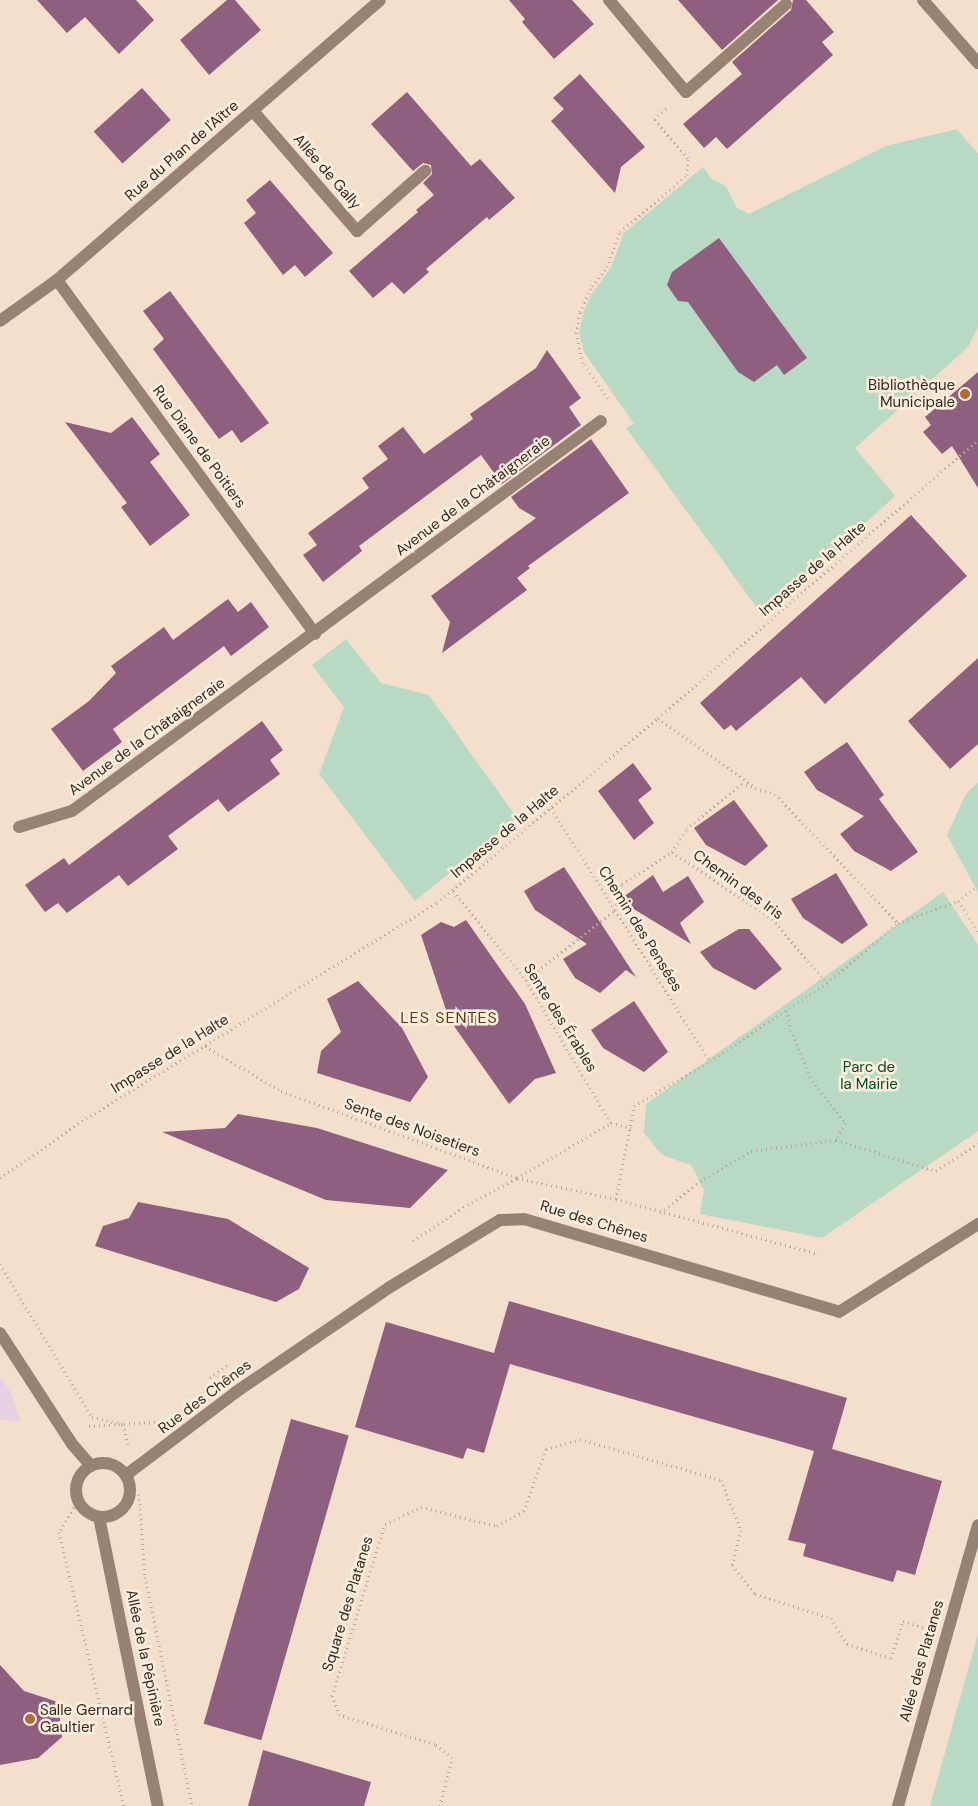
<!DOCTYPE html>
<html>
<head>
<meta charset="utf-8">
<style>
	body { margin:0 }
	#map { position:relative; width:978px; height:1806px; overflow:hidden; background:#f3dfcb; font-family:"DM Sans",sans-serif }
	div>[style] { position:absolute }
	[style*='--x'] { left:calc(var(--x)*1px); top:calc(var(--y)*1px); width:calc(var(--w)*1px); rotate:calc(var(--a)*1deg) }
	.education>* { inset:0; background:#e6d2e2 }
	.green>* { inset:0; background:#b8d9c3 }
	.building>* { inset:0; background:#8f5f7f; transform-origin:0 0 }
	.path>* { height:3px; margin-top:-1.5px; transform-origin:0; background:repeating-linear-gradient(90deg,#b8a897 0 1px,transparent 0 5px) }
	.minor>* { height:12px; margin:-6px; padding:0 6px; transform-origin:6px; border-radius:6px; background:#988273 }
	.minor>.ring { margin:-6px; padding:0; box-sizing:content-box; background:none; border:12px solid #988273; border-radius:50% }
	.dots>* { width:14px; height:14px; translate:-50% -50%; box-sizing:border-box; border:2px solid #fdeddd; border-radius:50% }
	span { translate:-50% -50%; white-space:nowrap; text-align:center; line-height:1.15; -webkit-text-stroke:5px #fdeddd; paint-order:stroke }
	.street-label { font-size:15px; color:#302821 }
	.poi-label { font-size:15px; color:#302821 }
	.right { translate:-100% -50%; text-align:right }
	.left { translate:0 -50%; text-align:left }
	.park-label { font-size:15px; color:#034b2a }
	.neighbourhood-label { font-size:16px; color:#643911; letter-spacing:1px }
</style>
</head>
<body>
<div id="map">
	<div class="education">
		<div style="clip-path:polygon(0 1376px,10px 1391px,21px 1422px,0 1419px)"></div>
	</div>
	<div class="green">
		<div style="clip-path:polygon(957px 129px,978px 154px,978px 327px,968px 347px,855px 448px,895px 496px,763px 616px,626px 428px,634px 424px,584px 352px,579px 333px,583px 314px,591px 295px,611px 267px,624px 233px,703px 167px,712px 179px,726px 186px,737px 208px,749px 214px,886px 146px)"></div>
		<div style="clip-path:polygon(346px 639px,381px 683px,429px 695px,517px 818px,415px 901px,319px 774px,344px 707px,312px 665px)"></div>
		<div style="clip-path:polygon(978px 782px,978px 892px,947px 835px,966px 794px)"></div>
		<div style="clip-path:polygon(943px 892px,978px 945px,978px 1131px,822px 1238px,700px 1214px,704px 1190px,691px 1165px,662px 1155px,644px 1133px,646px 1104px)"></div>
		<div style="clip-path:polygon(978px 1634px,978px 1806px,930px 1806px)"></div>
	</div>
	<div class="building">
		<div style="clip-path:polygon(37px 0,136px 0,154px 20px,119px 54px,85px 17px,67px 33px)"></div>
		<div style="clip-path:polygon(227px 0,235px 0,261px 30px,209px 75px,180px 40px)"></div>
		<div style="clip-path:polygon(509px 0,572px 0,594px 24px,554px 59px,522px 22px,525px 19px)"></div>
		<div style="clip-path:polygon(678px 0,778px 0,722px 50px)"></div>
		<div style="clip-path:polygon(793px 0,806px 0,834px 32px,822px 42px,833px 55px,727px 149px,716px 137px,704px 148px,683px 124px,742px 74px,732px 62px,791px 10px)"></div>
		<div style="clip-path:polygon(580px 74px,645px 147px,621px 167px,615px 193px,551px 121px,564px 109px,553px 98px)"></div>
		<div style="left:142px;top:88px;width:43px;height:65px;rotate:48deg"></div>
		<div style="clip-path:polygon(407px 92px,471px 166px,480px 159px,515px 198px,489px 220px,487px 217px,426px 269px,429px 272px,404px 294px,392px 282px,373px 298px,349px 271px,418px 212px,416px 210px,434px 195px,423px 183px,432px 174px,431px 165px,423px 163px,413px 171px,371px 124px)"></div>
		<div style="clip-path:polygon(270px 180px,333px 253px,305px 277px,295px 265px,283px 275px,244px 223px,256px 213px,246px 200px)"></div>
		<div style="clip-path:polygon(719px 238px,807px 358px,784px 375px,777px 365px,754px 382px,738px 372px,688px 302px,678px 301px,667px 285px,672px 272px)"></div>
		<div style="clip-path:polygon(170px 291px,269px 423px,241px 443px,232px 430px,219px 439px,153px 349px,164px 339px,143px 311px)"></div>
		<div style="clip-path:polygon(547px 350px,581px 398px,569px 407px,581px 425px,502px 484px,481px 455px,359px 546px,362px 551px,323px 582px,303px 555px,317px 545px,308px 533px,369px 488px,362px 478px,388px 459px,378px 446px,403px 427px,424px 454px,473px 419px,470px 414px,536px 368px)"></div>
		<div style="clip-path:polygon(978px 372px,978px 488px,952px 446px,942px 454px,923px 432px,931px 425px,925px 417px)"></div>
		<div style="clip-path:polygon(132px 417px,160px 454px,150px 462px,190px 515px,150px 546px,121px 507px,127px 503px,65px 422px,111px 433px)"></div>
		<div style="clip-path:polygon(591px 439px,629px 493px,528px 566px,530px 568px,517px 578px,527px 590px,442px 653px,450px 622px,431px 596px,536px 518px,519px 508px,511px 497px)"></div>
		<div style="clip-path:polygon(911px 515px,967px 576px,825px 704px,801px 677px,736px 731px,731px 725px,724px 730px,700px 703px)"></div>
		<div style="clip-path:polygon(228px 599px,238px 612px,251px 602px,269px 627px,231px 656px,224px 646px,113px 729px,122px 742px,83px 771px,51px 729px,89px 701px,116px 673px,111px 666px,164px 627px,173px 640px)"></div>
		<div style="clip-path:polygon(978px 658px,978px 744px,950px 769px,908px 721px)"></div>
		<div style="clip-path:polygon(262px 721px,283px 750px,270px 760px,280px 774px,228px 812px,218px 799px,168px 836px,178px 849px,128px 886px,119px 875px,67px 913px,58px 903px,45px 912px,25px 885px,64px 858px,69px 865px)"></div>
		<div style="clip-path:polygon(847px 742px,884px 795px,879px 799px,918px 852px,891px 871px,854px 851px,840px 834px,864px 816px,817px 790px,804px 772px)"></div>
		<div style="clip-path:polygon(633px 763px,652px 789px,638px 800px,654px 823px,634px 840px,598px 791px)"></div>
		<div style="clip-path:polygon(734px 800px,768px 846px,745px 866px,706px 845px,694px 828px)"></div>
		<div style="clip-path:polygon(564px 867px,636px 977px,626px 970px,600px 993px,575px 978px,563px 959px,587px 944px,535px 910px,524px 891px)"></div>
		<div style="clip-path:polygon(836px 873px,868px 925px,842px 944px,803px 918px,791px 899px)"></div>
		<div style="clip-path:polygon(653px 875px,663px 892px,688px 876px,704px 902px,680px 923px,691px 944px,619px 900px)"></div>
		<div style="clip-path:polygon(466px 920px,525px 1004px,556px 1073px,535px 1079px,509px 1104px,449px 1019px,421px 935px,441px 922px,454px 927px)"></div>
		<div style="clip-path:polygon(739px 929px,749px 929px,782px 969px,755px 990px,713px 968px,700px 952px)"></div>
		<div style="clip-path:polygon(358px 981px,402px 1028px,428px 1077px,410px 1102px,317px 1073px,321px 1051px,341px 1032px,327px 999px)"></div>
		<div style="clip-path:polygon(634px 1001px,668px 1052px,644px 1072px,603px 1048px,591px 1030px)"></div>
		<div style="clip-path:polygon(238px 1114px,317px 1128px,448px 1170px,410px 1208px,326px 1200px,162px 1132px,225px 1128px)"></div>
		<div style="clip-path:polygon(138px 1202px,228px 1219px,309px 1268px,299px 1289px,276px 1302px,95px 1246px,103px 1226px,129px 1218px)"></div>
		<div style="clip-path:polygon(509px 1301px,847px 1398px,832px 1449px,942px 1481px,915px 1575px,897px 1570px,893px 1582px,803px 1556px,806px 1544px,788px 1540px,814px 1451px,510px 1364px,484px 1453px,467px 1448px,463px 1459px,355px 1427px,386px 1322px,494px 1353px)"></div>
		<div style="left:291px;top:1419px;width:60px;height:317px;rotate:16deg"></div>
		<div style="clip-path:polygon(0 1665px,24px 1691px,58px 1702px,62px 1737px,38px 1758px,0 1765px)"></div>
		<div style="clip-path:polygon(263px 1750px,371px 1782px,364px 1806px,248px 1806px)"></div>
	</div>
	<div class="path">
		<div style="--x:608;--y:398;--w:43;--a:-125.5"></div>
		<div style="--x:583;--y:363;--w:31;--a:-103"></div>
		<div style="--x:576;--y:333;--w:21;--a:-79"></div>
		<div style="--x:580;--y:312;--w:29;--a:-65"></div>
		<div style="--x:592;--y:286;--w:24;--a:-52"></div>
		<div style="--x:607;--y:267;--w:37;--a:-70"></div>
		<div style="--x:620;--y:232;--w:88;--a:-40.4"></div>
		<div style="--x:687;--y:175;--w:17;--a:-87"></div>
		<div style="--x:688;--y:158;--w:52;--a:-131.1"></div>
		<div style="--x:654;--y:119;--w:17;--a:-40"></div>
		<div style="--x:658;--y:718;--w:117;--a:35.6"></div>
		<div style="--x:551;--y:808;--w:299;--a:57.9"></div>
		<div style="--x:672;--y:852;--w:120;--a:33.8"></div>
		<div style="--x:772;--y:919;--w:84;--a:49.3"></div>
		<div style="--x:453;--y:891;--w:115;--a:50.6"></div>
		<div style="--x:526;--y:980;--w:166;--a:59.3"></div>
		<div style="--x:611;--y:1123;--w:21;--a:14"></div>
		<div style="--x:958;--y:901;--w:25;--a:-37"></div>
		<div style="--x:526;--y:980;--w:113;--a:-38.2"></div>
		<div style="--x:615;--y:910;--w:27;--a:-75"></div>
		<div style="--x:622;--y:884;--w:59;--a:-32.6"></div>
		<div style="--x:672;--y:852;--w:27;--a:-57"></div>
		<div style="--x:687;--y:829;--w:70;--a:-39.8"></div>
		<div style="--x:741;--y:784;--w:35;--a:16"></div>
		<div style="--x:775;--y:794;--w:178;--a:46.4"></div>
		<div style="--x:787;--y:1010;--w:20;--a:79"></div>
		<div style="--x:791;--y:1030;--w:55;--a:67.6"></div>
		<div style="--x:812;--y:1081;--w:53;--a:51.8"></div>
		<div style="--x:845;--y:1123;--w:19;--a:118"></div>
		<div style="--x:205;--y:1046;--w:88;--a:30.6"></div>
		<div style="--x:281;--y:1091;--w:252;--a:20.2"></div>
		<div style="--x:517;--y:1178;--w:109;--a:-30.3"></div>
		<div style="--x:0;--y:1178;--w:100;--a:-34.8"></div>
		<div style="--x:82;--y:1121;--w:417;--a:-31.6"></div>
		<div style="--x:437;--y:903;--w:288;--a:-39.9"></div>
		<div style="--x:658;--y:718;--w:424;--a:-41"></div>
		<div style="--x:616;--y:1199;--w:95;--a:-79"></div>
		<div style="--x:634;--y:1106;--w:88;--a:-30.6"></div>
		<div style="--x:710;--y:1061;--w:141;--a:-33.7"></div>
		<div style="--x:827;--y:983;--w:93;--a:-40.2"></div>
		<div style="--x:898;--y:923;--w:64;--a:-20.1"></div>
		<div style="--x:958;--y:901;--w:36;--a:56"></div>
		<div style="--x:661;--y:1213;--w:45;--a:-39.6"></div>
		<div style="--x:696;--y:1184;--w:64;--a:-31"></div>
		<div style="--x:751;--y:1151;--w:86;--a:-7.4"></div>
		<div style="--x:836;--y:1140;--w:105;--a:17.2"></div>
		<div style="--x:936;--y:1171;--w:50;--a:-33.7"></div>
		<div style="--x:413;--y:1241;--w:60;--a:-34.2"></div>
		<div style="--x:463;--y:1207;--w:61;--a:-28.2"></div>
		<div style="--x:517;--y:1178;--w:101;--a:12"></div>
		<div style="--x:616;--y:1199;--w:210;--a:15.2"></div>
		<div style="--x:0;--y:1264;--w:179;--a:59"></div>
		<div style="--x:92;--y:1417;--w:32;--a:13"></div>
		<div style="--x:123;--y:1424;--w:21;--a:76"></div>
		<div style="--x:210;--y:1378;--w:24;--a:-36"></div>
		<div style="--x:89;--y:1426;--w:66;--a:-3.5"></div>
		<div style="--x:139;--y:1494;--w:83;--a:85.9"></div>
		<div style="--x:145;--y:1577;--w:234;--a:78.4"></div>
		<div style="--x:76;--y:1503;--w:34;--a:120"></div>
		<div style="--x:59;--y:1532;--w:282;--a:76.7"></div>
		<div style="--x:440;--y:1806;--w:49;--a:-76"></div>
		<div style="--x:452;--y:1758;--w:22;--a:-141"></div>
		<div style="--x:435;--y:1744;--w:99;--a:-163"></div>
		<div style="--x:340;--y:1715;--w:21;--a:-113"></div>
		<div style="--x:332;--y:1696;--w:180;--a:-72.9"></div>
		<div style="--x:385;--y:1524;--w:40;--a:-25"></div>
		<div style="--x:421;--y:1507;--w:78;--a:14"></div>
		<div style="--x:497;--y:1526;--w:31;--a:-29"></div>
		<div style="--x:524;--y:1511;--w:66;--a:-70.5"></div>
		<div style="--x:546;--y:1449;--w:35;--a:-16"></div>
		<div style="--x:580;--y:1439;--w:147;--a:16.2"></div>
		<div style="--x:721;--y:1480;--w:54;--a:68.2"></div>
		<div style="--x:741;--y:1530;--w:36;--a:104"></div>
		<div style="--x:732;--y:1565;--w:37;--a:52"></div>
		<div style="--x:755;--y:1594;--w:80;--a:17.5"></div>
		<div style="--x:831;--y:1618;--w:31;--a:58"></div>
		<div style="--x:847;--y:1644;--w:46;--a:17.7"></div>
		<div style="--x:891;--y:1658;--w:39;--a:-72"></div>
		<div style="--x:903;--y:1621;--w:22;--a:18"></div>
	</div>
	<div class="minor">
		<div style="--x:609;--y:0;--w:120;--a:50.1"></div>
		<div style="--x:686;--y:92;--w:133;--a:-41.3"></div>
		<div style="--x:923;--y:0;--w:84;--a:48.9"></div>
		<div style="--x:253;--y:111;--w:159;--a:49.1"></div>
		<div style="--x:357;--y:231;--w:91;--a:-41.4"></div>
		<div style="--x:57;--y:280;--w:438;--a:53.9"></div>
		<div style="--x:0;--y:321;--w:70;--a:-35.7"></div>
		<div style="--x:57;--y:280;--w:427;--a:-40.9"></div>
		<div style="--x:19;--y:827;--w:55;--a:-16.8"></div>
		<div style="--x:72;--y:811;--w:657;--a:-36.4"></div>
		<div style="--x:0;--y:1333;--w:132;--a:57"></div>
		<div style="--x:72;--y:1444;--w:29;--a:49"></div>
		<div class="ring" style="left:76px;top:1463px;width:42px;height:42px"></div>
		<div style="--x:126;--y:1475;--w:138;--a:-37"></div>
		<div style="--x:236;--y:1392;--w:186;--a:-34.3"></div>
		<div style="--x:390;--y:1287;--w:129;--a:-31.3"></div>
		<div style="--x:500;--y:1220;--w:24;--a:-2"></div>
		<div style="--x:524;--y:1219;--w:328;--a:16.4"></div>
		<div style="--x:839;--y:1312;--w:165;--a:-32.3"></div>
		<div style="--x:99;--y:1517;--w:295;--a:78.5"></div>
		<div style="--x:898;--y:1806;--w:292;--a:-74.1"></div>
	</div>
	<div class="dots">
		<div style="left:965px;top:394px;background:#ad6d35"></div>
		<div style="left:30px;top:1719px;background:#ad6d35"></div>
	</div>
	<div class="street-label">
		<span style="left:182px;top:151px;rotate:-41deg">Rue du Plan de l'Aître</span>
		<span style="left:327px;top:172px;rotate:49deg">Allée de Gally</span>
		<span style="left:199px;top:447px;rotate:54deg">Rue Diane de Poitiers</span>
		<span style="left:473px;top:496px;rotate:-37deg">Avenue de la Châtaigneraie</span>
		<span style="left:813px;top:569px;rotate:-41deg">Impasse de la Halte</span>
		<span style="left:147px;top:737px;rotate:-36deg">Avenue de la Châtaigneraie</span>
		<span style="left:505px;top:832px;rotate:-40deg">Impasse de la Halte</span>
		<span style="left:738px;top:885px;rotate:36deg">Chemin des Iris</span>
		<span style="left:640px;top:929px;rotate:58deg">Chemin des Pensées</span>
		<span style="left:560px;top:1018px;rotate:58deg">Sente des Érables</span>
		<span style="left:170px;top:1054px;rotate:-32deg">Impasse de la Halte</span>
		<span style="left:412px;top:1128px;rotate:20deg">Sente des Noisetiers</span>
		<span style="left:594px;top:1222px;rotate:17deg">Rue des Chênes</span>
		<span style="left:205px;top:1397px;rotate:-37deg">Rue des Chênes</span>
		<span style="left:348px;top:1604px;rotate:-73deg">Square des Platanes</span>
		<span style="left:145px;top:1658px;rotate:78deg">Allée de la Pépinière</span>
		<span style="left:922px;top:1661px;rotate:-74deg">Allée des Platanes</span>
	</div>
	<div class="poi-label">
		<span class="right" style="left:955px;top:394px">Bibliothèque<br>Municipale</span>
		<span class="left" style="left:40px;top:1719px">Salle Gernard<br>Gaultier</span>
	</div>
	<div class="park-label">
		<span style="left:869px;top:1076px">Parc de<br>la Mairie</span>
	</div>
	<div class="neighbourhood-label">
		<span style="left:449px;top:1018px">LES SENTES</span>
	</div>
</div>
</body>
</html>
